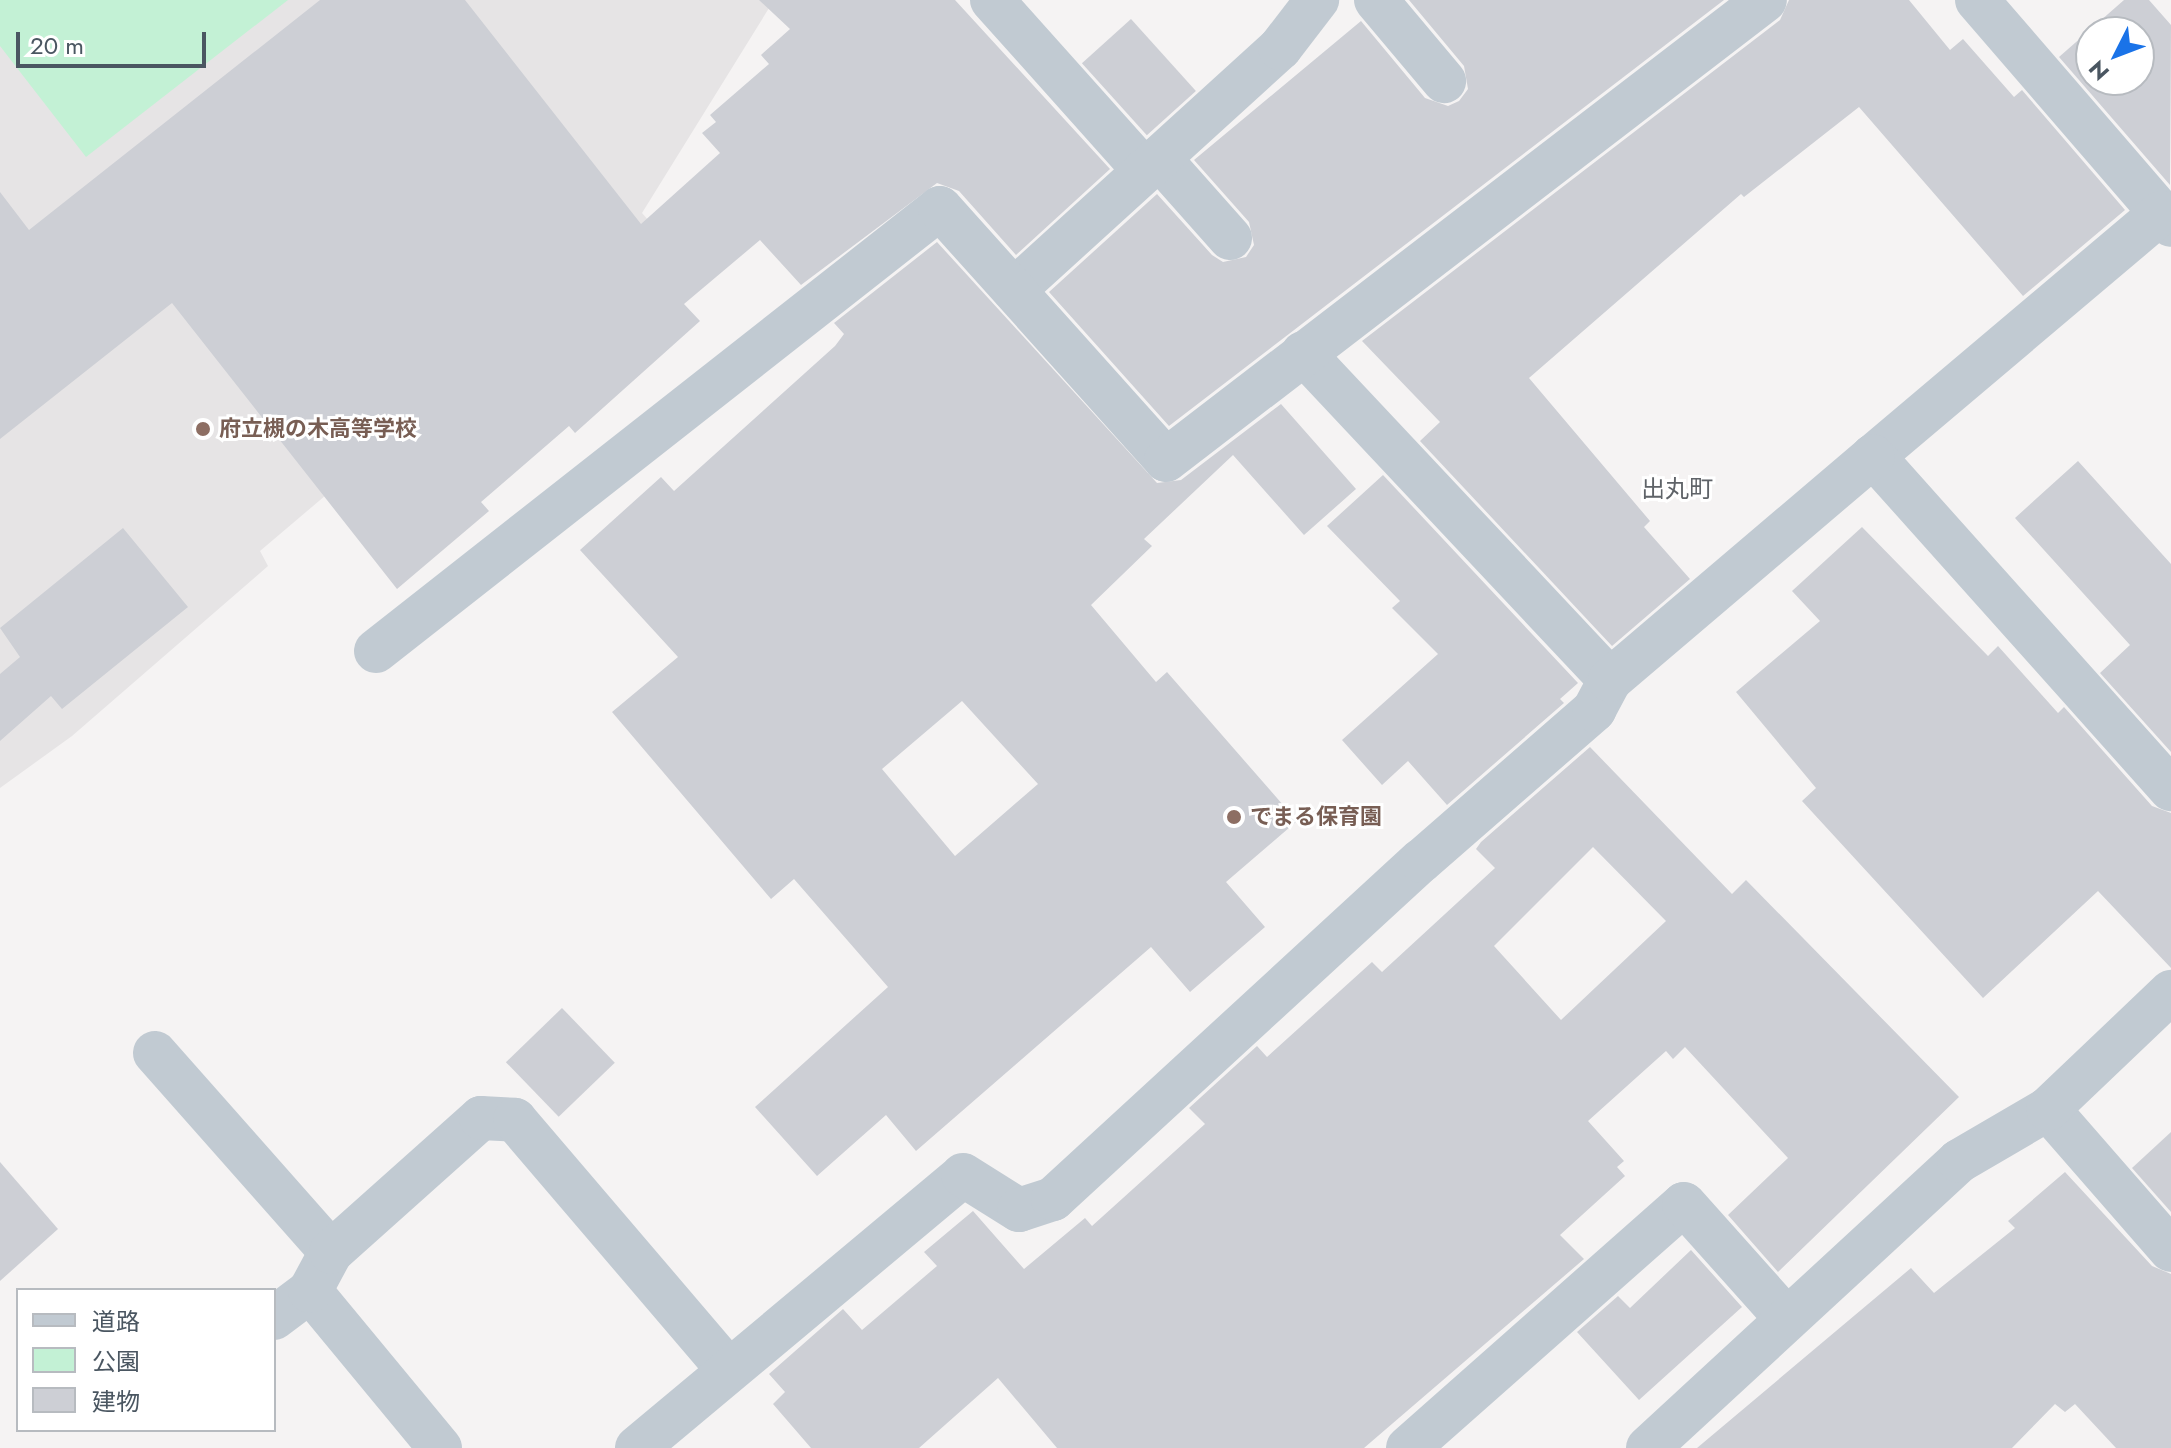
<!DOCTYPE html>
<html>
<head>
<meta charset="utf-8">
<style>
	body { margin:0 }
	#map { position:relative; width:2171px; height:1448px; overflow:hidden; background:#f5f3f3; font-family:Jost,"Noto Sans JP",sans-serif }
	div>[style] { position:absolute }
	[style*='--x'] { left:calc(var(--x)*1px); top:calc(var(--y)*1px); width:calc(var(--w)*1px); rotate:calc(var(--a)*1deg) }
	.education>* { inset:0; background:#e6e4e5 }
	.green>* { inset:0; background:#c3f1d5 }
	.building>* { inset:0; background:#cdcfd5; transform-origin:0 0 }
	.minor>* { height:44px; margin:-22px; padding:0 22px; transform-origin:22px; border-radius:22px; background:#c1cad2 }
	.dots>* { width:22px; height:22px; translate:-50% -50%; box-sizing:border-box; border:4px solid #fff; border-radius:50% }
	span { translate:-50% -50%; white-space:nowrap; text-align:center; line-height:1.15; -webkit-text-stroke:6px #fff; paint-order:stroke }
	.education-label { font-size:22px; color:#785e54; font-weight:700 }
	.left { translate:0 -50%; text-align:left }
	.neighbourhood-label { font-size:24px; color:#5f6368 }
	.legend { position:absolute; left:16px; top:1288px; width:260px; height:144px; box-sizing:border-box; background:#fff; border:2px solid #b7bbc0; margin:0; padding:10px 14px; list-style:none; font-size:24px; color:#4a5661 }
	.legend li { display:flex; align-items:center; gap:16px; height:40px }
	.legend b { width:40px; border:2px solid #b7bbc0 }
	.north { position:absolute; left:2075px; top:16px; width:80px; height:80px; box-sizing:border-box; background:#fff; border:2px solid #b7bbc0; border-radius:50%; rotate:228deg; font-size:22px; font-weight:700; line-height:32px; text-align:center; color:#4a5661 }
	.north::after { content:''; display:block; margin:auto; width:28px; height:36px; background:#1a73e8; clip-path:polygon(50% 0,100% 100%,50% 72%,0 100%) }
	.scale { position:absolute; left:16px; top:32px; width:190px; height:36px; box-sizing:border-box; border:4px solid #4a5661; border-top:0; padding-left:10px; font-size:24px; line-height:28px; white-space:nowrap; color:#4a5661; -webkit-text-stroke:6px #fff; paint-order:stroke }
</style>
</head>
<body>
<div id="map">
	<div class="education">
		<div style="clip-path:polygon(0 0,774px 0,642px 213px,649px 221px,260px 551px,268px 566px,72px 736px,0 788px)"></div>
	</div>
	<div class="green">
		<div style="clip-path:polygon(0 0,288px 0,86px 157px,0 46px)"></div>
	</div>
	<div class="building">
		<div style="clip-path:polygon(320px 0,465px 0,641px 224px,720px 153px,702px 133px,716px 122px,710px 115px,769px 64px,761px 55px,790px 29px,759px 0,955px 0,1110px 169px,1016px 255px,959px 191px,937px 183px,801px 285px,760px 240px,684px 304px,700px 321px,575px 433px,569px 426px,481px 502px,489px 511px,397px 589px,172px 303px,0 439px,0 192px,29px 230px)"></div>
		<div style="clip-path:polygon(1409px 0,1724px 0,1169px 426px,1049px 292px,1157px 194px,1212px 255px,1223px 262px,1246px 257px,1254px 245px,1249px 222px,1194px 160px,1361px 21px,1425px 98px,1448px 106px,1459px 101px,1468px 89px,1464px 66px)"></div>
		<div style="clip-path:polygon(1789px 0,1909px 0,1950px 50px,1963px 39px,2014px 97px,2022px 90px,2125px 210px,2023px 296px,1859px 107px,1744px 197px,1741px 194px,1529px 378px,1650px 521px,1644px 527px,1690px 579px,1612px 646px,1420px 441px,1440px 422px,1362px 341px,1780px 20px)"></div>
		<div style="clip-path:polygon(evenodd,2124px 0,2149px 0,2171px 25px,2170px 185px,2059px 57px,2124px 0,2091px 32px,2139px 32px,2139px 80px,2091px 80px,2091px 32px)"></div>
		<div style="left:1131px;top:19px;width:97px;height:66px;rotate:48deg"></div>
		<div style="clip-path:polygon(evenodd,937px 242px,1157px 483px,1181px 480px,1281px 404px,1356px 489px,1304px 535px,1233px 455px,1144px 539px,1152px 546px,1091px 605px,1156px 682px,1167px 672px,1297px 821px,1226px 882px,1265px 927px,1190px 992px,1151px 947px,916px 1151px,886px 1115px,817px 1176px,755px 1107px,888px 987px,794px 879px,771px 899px,612px 712px,678px 657px,580px 550px,661px 477px,674px 491px,835px 346px,844px 334px,834px 323px,937px 242px,962px 701px,1038px 784px,955px 856px,882px 769px,962px 701px)"></div>
		<div style="clip-path:polygon(2078px 461px,2171px 564px,2171px 752px,2100px 673px,2130px 645px,2015px 518px)"></div>
		<div style="clip-path:polygon(1383px 475px,1578px 683px,1560px 699px,1564px 703px,1447px 805px,1408px 761px,1382px 785px,1342px 740px,1438px 654px,1392px 608px,1400px 601px,1327px 526px)"></div>
		<div style="clip-path:polygon(1862px 527px,1988px 656px,1998px 646px,2058px 713px,2064px 707px,2152px 806px,2171px 813px,2171px 968px,2098px 891px,1983px 998px,1802px 801px,1816px 788px,1736px 692px,1820px 621px,1792px 591px)"></div>
		<div style="clip-path:polygon(123px 528px,188px 607px,62px 709px,51px 696px,0 741px,0 674px,20px 657px,0 628px)"></div>
		<div style="clip-path:polygon(evenodd,1590px 747px,1732px 894px,1746px 880px,1959px 1097px,1778px 1272px,1728px 1215px,1788px 1158px,1685px 1047px,1673px 1059px,1666px 1051px,1588px 1121px,1624px 1161px,1617px 1167px,1625px 1176px,1560px 1235px,1584px 1259px,1364px 1448px,1057px 1448px,998px 1378px,919px 1448px,811px 1448px,773px 1404px,785px 1392px,769px 1374px,843px 1309px,862px 1330px,937px 1266px,924px 1252px,973px 1211px,1024px 1269px,1085px 1218px,1092px 1226px,1205px 1124px,1189px 1108px,1257px 1046px,1267px 1057px,1372px 962px,1382px 972px,1495px 868px,1476px 849px,1481px 842px,1590px 747px,1593px 847px,1666px 921px,1561px 1020px,1494px 946px,1593px 847px)"></div>
		<div style="left:562px;top:1008px;width:76px;height:78px;rotate:46deg"></div>
		<div style="clip-path:polygon(2171px 1132px,2171px 1212px,2132px 1168px)"></div>
		<div style="clip-path:polygon(0 1162px,58px 1229px,0 1281px)"></div>
		<div style="clip-path:polygon(2065px 1172px,2152px 1266px,2171px 1274px,2171px 1448px,2116px 1448px,2075px 1404px,2065px 1412px,2055px 1404px,2012px 1448px,1697px 1448px,1911px 1268px,1934px 1293px,2015px 1228px,2008px 1221px)"></div>
		<div style="clip-path:polygon(1691px 1250px,1742px 1307px,1639px 1400px,1577px 1332px,1618px 1296px,1630px 1308px)"></div>
	</div>
	<div class="minor">
		<div style="--x:992;--y:0;--w:229;--a:48.2"></div>
		<div style="--x:1376;--y:0;--w:106;--a:50"></div>
		<div style="--x:1977;--y:0;--w:297;--a:49.2"></div>
		<div style="--x:1159;--y:158;--w:107;--a:48.4"></div>
		<div style="--x:2161;--y:213;--w:377;--a:139.8"></div>
		<div style="--x:1873;--y:456;--w:447;--a:48.2"></div>
		<div style="--x:1014;--y:290;--w:360;--a:-42.3"></div>
		<div style="--x:1280;--y:48;--w:61;--a:-52.4"></div>
		<div style="--x:1303;--y:353;--w:449;--a:46.8"></div>
		<div style="--x:376;--y:651;--w:717;--a:-38.15"></div>
		<div style="--x:940;--y:208;--w:338;--a:48.1"></div>
		<div style="--x:1166;--y:460;--w:755;--a:-37.52"></div>
		<div style="--x:155;--y:1053;--w:266;--a:48.5"></div>
		<div style="--x:2048;--y:1109;--w:187;--a:48.9"></div>
		<div style="--x:274;--y:1318;--w:45;--a:-36.9"></div>
		<div style="--x:440;--y:1448;--w:204;--a:-129.6"></div>
		<div style="--x:310;--y:1291;--w:44;--a:-61.7"></div>
		<div style="--x:331;--y:1252;--w:201;--a:-41.8"></div>
		<div style="--x:481;--y:1118;--w:34;--a:3"></div>
		<div style="--x:515;--y:1120;--w:328;--a:49.5"></div>
		<div style="--x:637;--y:1448;--w:425;--a:-39.9"></div>
		<div style="--x:963;--y:1175;--w:66;--a:32"></div>
		<div style="--x:1019;--y:1210;--w:36;--a:-18"></div>
		<div style="--x:1053;--y:1199;--w:500;--a:-42.6"></div>
		<div style="--x:1421;--y:861;--w:230;--a:-41.1"></div>
		<div style="--x:1594;--y:710;--w:34;--a:-62"></div>
		<div style="--x:1610;--y:680;--w:345;--a:-40.4"></div>
		<div style="--x:1408;--y:1448;--w:368;--a:-41.5"></div>
		<div style="--x:1684;--y:1204;--w:152;--a:48.2"></div>
		<div style="--x:1648;--y:1448;--w:423;--a:-42.7"></div>
		<div style="--x:1959;--y:1161;--w:103;--a:-30.3"></div>
		<div style="--x:2048;--y:1109;--w:170;--a:-43.6"></div>
	</div>
	<div class="dots">
		<div style="left:203px;top:429px;background:#8d6e63"></div>
		<div style="left:1234px;top:817px;background:#8d6e63"></div>
	</div>
	<div class="education-label">
		<span class="left" style="left:219px;top:429px">府立槻の木高等学校</span>
		<span class="left" style="left:1250px;top:817px">でまる保育園</span>
	</div>
	<div class="neighbourhood-label">
		<span style="left:1677px;top:489px">出丸町</span>
	</div>
	<ul class="legend">
	<li><b style="height:10px;background:#c1cad2"></b>道路</li>
	<li><b style="height:22px;background:#c3f1d5"></b>公園</li>
	<li><b style="height:22px;background:#cdcfd5"></b>建物</li>
	</ul>
	<div class="north">N</div>
	<div class="scale">20 m</div>
</div>
</body>
</html>
